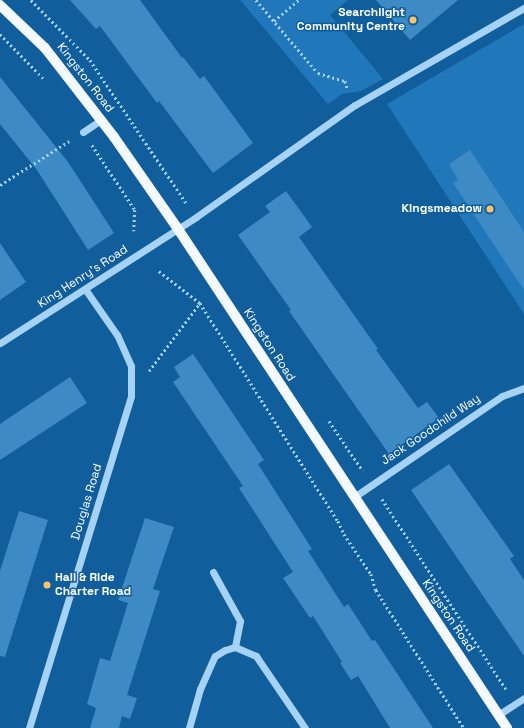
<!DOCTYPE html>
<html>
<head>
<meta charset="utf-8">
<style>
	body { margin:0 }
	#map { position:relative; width:524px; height:728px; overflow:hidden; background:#115e9d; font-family:"Space Grotesk",sans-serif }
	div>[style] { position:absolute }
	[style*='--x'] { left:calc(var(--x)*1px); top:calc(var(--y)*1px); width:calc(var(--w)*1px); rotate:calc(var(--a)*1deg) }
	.green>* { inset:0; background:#2078ba }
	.building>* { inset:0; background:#3e8ac5 }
	.path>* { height:2.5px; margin-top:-1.25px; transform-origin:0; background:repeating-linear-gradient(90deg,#a6d3f5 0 2px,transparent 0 5px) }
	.minor>* { height:7px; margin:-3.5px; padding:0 3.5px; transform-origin:3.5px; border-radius:3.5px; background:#a6d3f5 }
	.major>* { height:10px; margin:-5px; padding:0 5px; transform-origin:5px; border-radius:5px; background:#f4f9ff }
	.dots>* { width:11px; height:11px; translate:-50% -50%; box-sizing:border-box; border:2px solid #115e9d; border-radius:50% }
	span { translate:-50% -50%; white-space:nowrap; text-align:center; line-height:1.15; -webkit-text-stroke:3px #115e9d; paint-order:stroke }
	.poi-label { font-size:12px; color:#fff; font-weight:700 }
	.right { translate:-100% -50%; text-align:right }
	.left { translate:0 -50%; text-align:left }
	.street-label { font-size:12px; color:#fff }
</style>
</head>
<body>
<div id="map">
	<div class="green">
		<div style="clip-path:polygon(240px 0,348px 0,330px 15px,383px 79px,361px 91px,342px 94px,328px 104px)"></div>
		<div style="clip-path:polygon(524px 24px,524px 314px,387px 104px)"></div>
	</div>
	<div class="building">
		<div style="clip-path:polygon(70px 0,140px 0,182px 58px,183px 57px,200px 79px,204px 76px,253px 143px,213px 173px,159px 101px,157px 103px,100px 26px,96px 29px)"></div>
		<div style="clip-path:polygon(376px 0,458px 0,410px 40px)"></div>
		<div style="clip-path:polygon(0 77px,68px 162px,114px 233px,88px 250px,37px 170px,0 124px)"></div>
		<div style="clip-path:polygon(470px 150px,524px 232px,524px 290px,453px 183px,458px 180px,449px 164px)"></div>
		<div style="clip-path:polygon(286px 191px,312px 227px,299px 237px,378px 349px,376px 350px,418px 408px,427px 402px,439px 418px,389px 454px,289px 311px,291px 310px,238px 235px,270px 212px,265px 206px)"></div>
		<div style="clip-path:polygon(0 243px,26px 282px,0 300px)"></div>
		<div style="clip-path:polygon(193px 354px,264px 460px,258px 464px,312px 549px,308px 551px,344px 607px,348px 604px,372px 641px,375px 640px,433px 728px,390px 728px,358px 676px,351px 680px,340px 663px,342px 662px,313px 616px,310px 618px,283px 578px,293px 572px,239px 488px,243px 486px,173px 382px,180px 377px,174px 367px)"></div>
		<div style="clip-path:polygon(70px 377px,87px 403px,0 460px,0 424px)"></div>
		<div style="clip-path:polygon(449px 464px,514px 556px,510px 559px,524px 580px,524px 656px,411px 490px)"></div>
		<div style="clip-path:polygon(19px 511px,48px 520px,5px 657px,0 656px,0 571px)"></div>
		<div style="clip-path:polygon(145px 518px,174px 527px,153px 589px,160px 591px,127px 695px,137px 698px,130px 719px,122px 716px,119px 728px,90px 728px,96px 708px,87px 704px,100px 658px,110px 661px,128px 603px,118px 600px)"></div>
	</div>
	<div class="path">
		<div style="--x:31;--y:0;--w:84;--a:45.5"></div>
		<div style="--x:90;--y:60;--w:172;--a:56.1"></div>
		<div style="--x:256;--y:0;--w:96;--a:49.7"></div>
		<div style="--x:318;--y:73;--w:28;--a:17"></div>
		<div style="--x:345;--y:81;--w:9;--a:72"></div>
		<div style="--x:274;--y:21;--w:32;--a:-41"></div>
		<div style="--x:0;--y:34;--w:62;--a:45.7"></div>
		<div style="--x:92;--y:145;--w:78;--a:56.5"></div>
		<div style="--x:135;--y:210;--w:21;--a:93"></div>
		<div style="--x:0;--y:185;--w:82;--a:-32.5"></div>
		<div style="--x:159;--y:271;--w:52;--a:38"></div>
		<div style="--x:200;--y:303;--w:258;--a:57.7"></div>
		<div style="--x:338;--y:521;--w:14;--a:65"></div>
		<div style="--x:344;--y:534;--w:48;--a:56"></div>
		<div style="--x:371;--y:574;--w:17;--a:73"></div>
		<div style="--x:376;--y:590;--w:164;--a:57.5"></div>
		<div style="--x:149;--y:371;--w:85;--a:-53.1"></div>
		<div style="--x:329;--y:421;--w:60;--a:55.8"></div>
		<div style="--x:382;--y:499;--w:227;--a:56.9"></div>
	</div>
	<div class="minor">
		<div style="--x:83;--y:132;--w:23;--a:-34"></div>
		<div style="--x:0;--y:343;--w:233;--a:-32.7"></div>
		<div style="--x:196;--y:217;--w:194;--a:-35.2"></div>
		<div style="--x:355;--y:105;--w:195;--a:-29.9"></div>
		<div style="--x:354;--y:497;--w:179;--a:-34.3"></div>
		<div style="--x:502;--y:396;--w:23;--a:-20"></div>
		<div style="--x:213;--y:572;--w:56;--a:61.1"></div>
		<div style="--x:240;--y:621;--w:26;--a:101"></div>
		<div style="--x:498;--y:715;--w:31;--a:-33"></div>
		<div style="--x:29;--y:728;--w:347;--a:-72.9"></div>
		<div style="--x:131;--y:396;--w:30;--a:-90"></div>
		<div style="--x:131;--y:366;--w:34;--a:-114"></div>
		<div style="--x:117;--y:335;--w:56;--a:-124.8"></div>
		<div style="--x:189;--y:728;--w:41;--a:-74.2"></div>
		<div style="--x:200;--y:689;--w:36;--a:-66"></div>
		<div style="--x:215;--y:656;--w:12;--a:-31"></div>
		<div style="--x:225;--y:650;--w:10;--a:-17"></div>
		<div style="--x:235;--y:647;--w:23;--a:23"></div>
		<div style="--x:256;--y:656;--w:87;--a:55.8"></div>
	</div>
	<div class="major">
		<div style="--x:0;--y:5;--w:62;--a:43.7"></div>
		<div style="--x:45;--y:48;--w:113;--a:52.2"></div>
		<div style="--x:114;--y:137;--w:112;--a:55.2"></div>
		<div style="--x:178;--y:229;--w:598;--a:56.6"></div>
	</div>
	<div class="dots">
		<div style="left:413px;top:20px;background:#ffc26a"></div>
		<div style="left:490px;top:209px;background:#ffc26a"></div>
		<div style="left:47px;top:585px;background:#ffc26a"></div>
	</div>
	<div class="poi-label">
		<span class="right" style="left:405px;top:20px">Searchlight<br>Community Centre</span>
		<span class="right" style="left:482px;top:209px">Kingsmeadow</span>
		<span class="left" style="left:55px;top:585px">Hail &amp; Ride<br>Charter Road</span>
	</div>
	<div class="street-label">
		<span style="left:85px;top:78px;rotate:52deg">Kingston Road</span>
		<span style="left:83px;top:277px;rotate:-33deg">King Henry's Road</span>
		<span style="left:269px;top:345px;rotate:57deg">Kingston Road</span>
		<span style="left:431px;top:430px;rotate:-34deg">Jack Goodchild Way</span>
		<span style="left:87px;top:502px;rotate:-73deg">Douglas Road</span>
		<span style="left:448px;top:616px;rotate:56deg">Kingston Road</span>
	</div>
</div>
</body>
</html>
